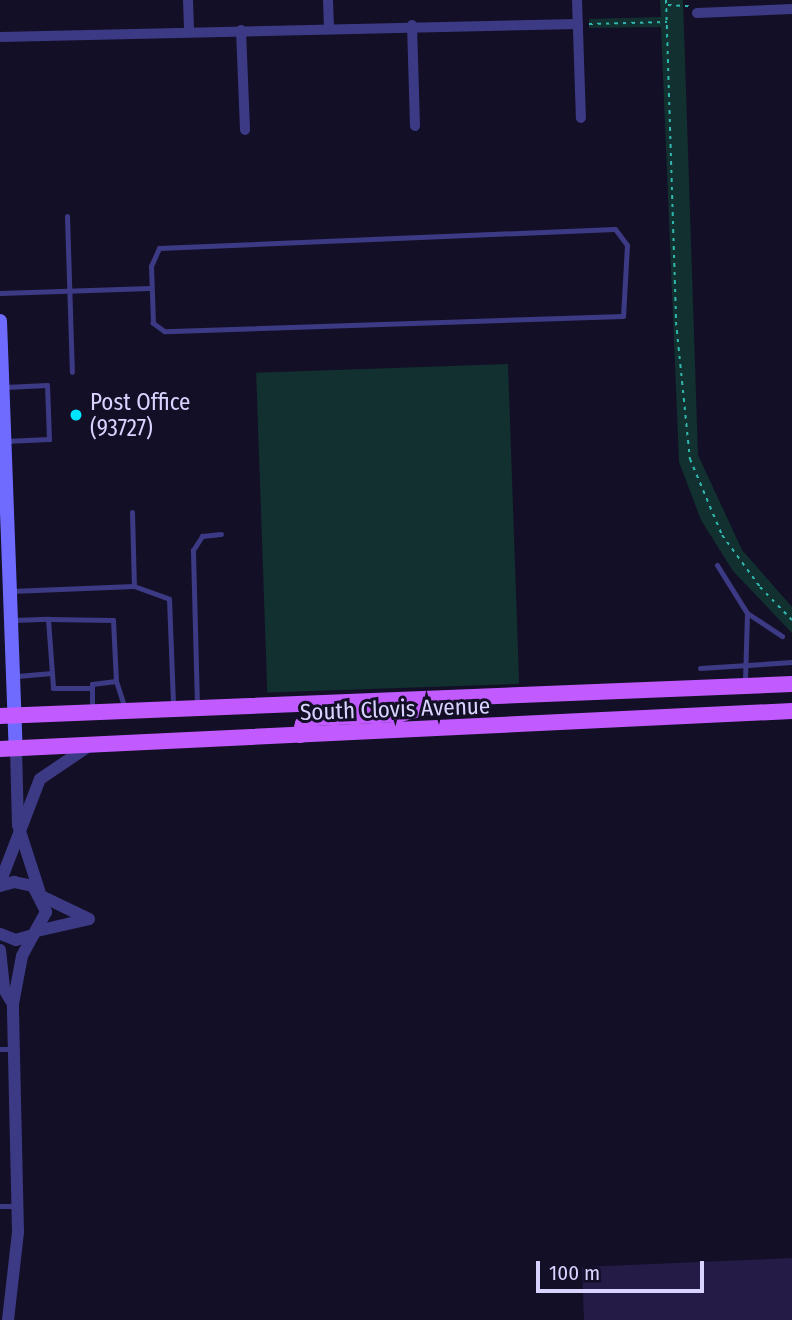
<!DOCTYPE html>
<html>
<head>
<meta charset="utf-8">
<style>
	body { margin:0 }
	#map { position:relative; width:792px; height:1320px; overflow:hidden; background:#130f26; font-family:"Fira Sans Condensed",sans-serif }
	div>[style] { position:absolute }
	[style*='--x'] { left:calc(var(--x)*1px); top:calc(var(--y)*1px); width:calc(var(--w)*1px); rotate:calc(var(--a)*1deg) }
	.green>* { inset:0; background:#12302f; transform-origin:0 0 }
	.building>* { inset:0; background:#241b47 }
	.path>* { height:2px; margin-top:-1px; transform-origin:0; background:repeating-linear-gradient(90deg,#2fb8b0 0 3.5px,transparent 0 8.5px) }
	.service>* { height:5px; margin:-2.5px; padding:0 2.5px; transform-origin:2.5px; border-radius:2.5px; background:#3d3a85 }
	.minor>* { height:10px; margin:-5px; padding:0 5px; transform-origin:5px; border-radius:5px; background:#3d3a85 }
	.tertiary>* { height:12px; margin:-6px; padding:0 6px; transform-origin:6px; border-radius:6px; background:#3d3a85 }
	.secondary>* { height:14px; margin:-7px; padding:0 7px; transform-origin:7px; border-radius:7px; background:#6f6bff }
	.primary>* { height:16px; margin:-8px; padding:0 8px; transform-origin:8px; border-radius:8px; background:#c25bff }
	.dots>* { width:19px; height:19px; translate:-50% -50%; box-sizing:border-box; border:4px solid #130f26; border-radius:50% }
	span { translate:-50% -50%; white-space:nowrap; text-align:center; line-height:1.15; -webkit-text-stroke:6px #130f26; paint-order:stroke }
	.poi-label { font-size:23px; color:#d9d4ff }
	.left { translate:0 -50%; text-align:left }
	.street-label { font-size:23px; color:#d9d4ff }
	.scale { position:absolute; left:536px; top:1261px; width:168px; height:32px; box-sizing:border-box; border:4px solid #d9d4ff; border-top:0; padding-left:9px; font-size:21px; line-height:24px; white-space:nowrap; color:#d9d4ff; -webkit-text-stroke:5px #130f26; paint-order:stroke }
</style>
</head>
<body>
<div id="map">
	<div class="green">
		<div style="clip-path:polygon(660px 0,683px 0,698px 455px,742px 550px,792px 607px,792px 633px,733px 571px,701px 520px,679px 462px,661px 27px,589px 28px,589px 19px,661px 17px)"></div>
		<div style="left:508px;top:364px;width:320px;height:252px;rotate:88deg"></div>
	</div>
	<div class="building">
		<div style="clip-path:polygon(792px 1258px,792px 1320px,584px 1320px,582px 1267px)"></div>
	</div>
	<div class="path">
		<div style="--x:666;--y:0;--w:322;--a:88.2"></div>
		<div style="--x:676;--y:322;--w:138;--a:84.2"></div>
		<div style="--x:690;--y:459;--w:82;--a:67.2"></div>
		<div style="--x:722;--y:535;--w:64;--a:53.8"></div>
		<div style="--x:760;--y:587;--w:46;--a:45.9"></div>
		<div style="--x:668;--y:5;--w:22;--a:3"></div>
		<div style="--x:589;--y:24;--w:78;--a:-1.5"></div>
	</div>
	<div class="service">
		<div style="--x:67;--y:216;--w:156;--a:88.2"></div>
		<div style="--x:615;--y:229;--w:20;--a:53"></div>
		<div style="--x:627;--y:245;--w:71;--a:93.2"></div>
		<div style="--x:623;--y:316;--w:459;--a:178.1"></div>
		<div style="--x:164;--y:331;--w:14;--a:-144"></div>
		<div style="--x:153;--y:323;--w:57;--a:-92"></div>
		<div style="--x:151;--y:266;--w:20;--a:-66"></div>
		<div style="--x:159;--y:248;--w:456;--a:-2.4"></div>
		<div style="--x:0;--y:293;--w:150;--a:-1.9"></div>
		<div style="--x:5;--y:441;--w:44;--a:-2.6"></div>
		<div style="--x:49;--y:439;--w:54;--a:-92.1"></div>
		<div style="--x:47;--y:385;--w:42;--a:177.3"></div>
		<div style="--x:132;--y:512;--w:74;--a:88.5"></div>
		<div style="--x:717;--y:565;--w:57;--a:58"></div>
		<div style="--x:747;--y:613;--w:69;--a:91.7"></div>
		<div style="--x:11;--y:591;--w:123;--a:-2.3"></div>
		<div style="--x:134;--y:586;--w:37;--a:20"></div>
		<div style="--x:169;--y:599;--w:106;--a:87.8"></div>
		<div style="--x:747;--y:613;--w:42;--a:33.3"></div>
		<div style="--x:48;--y:619;--w:65;--a:0.9"></div>
		<div style="--x:113;--y:620;--w:61;--a:87.2"></div>
		<div style="--x:13;--y:620;--w:35;--a:-2"></div>
		<div style="--x:48;--y:619;--w:54;--a:85.8"></div>
		<div style="--x:52;--y:673;--w:38;--a:175"></div>
		<div style="--x:700;--y:668;--w:92;--a:-3.7"></div>
		<div style="--x:52;--y:673;--w:15;--a:86"></div>
		<div style="--x:53;--y:688;--w:39;--a:0"></div>
		<div style="--x:197;--y:705;--w:155;--a:-91.5"></div>
		<div style="--x:193;--y:550;--w:17;--a:-57"></div>
		<div style="--x:202;--y:536;--w:19;--a:-6"></div>
		<div style="--x:92;--y:709;--w:25;--a:-90"></div>
		<div style="--x:92;--y:684;--w:24;--a:-7"></div>
		<div style="--x:116;--y:681;--w:28;--a:72"></div>
		<div style="--x:0;--y:1049;--w:15;--a:0"></div>
		<div style="--x:0;--y:1206;--w:18;--a:0"></div>
	</div>
	<div class="minor">
		<div style="--x:188;--y:0;--w:32;--a:88"></div>
		<div style="--x:328;--y:0;--w:28;--a:88"></div>
		<div style="--x:577;--y:0;--w:118;--a:88.1"></div>
		<div style="--x:697;--y:13;--w:95;--a:-2.4"></div>
		<div style="--x:412;--y:25;--w:101;--a:88.3"></div>
		<div style="--x:241;--y:30;--w:100;--a:87.7"></div>
		<div style="--x:0;--y:37;--w:578;--a:-1.29"></div>
	</div>
	<div class="tertiary">
		<div style="--x:16;--y:749;--w:76;--a:88.5"></div>
		<div style="--x:18;--y:825;--w:71;--a:72.1"></div>
		<div style="--x:0;--y:883;--w:111;--a:-69"></div>
		<div style="--x:40;--y:779;--w:59;--a:-34"></div>
		<div style="--x:0;--y:886;--w:15;--a:-16"></div>
		<div style="--x:14;--y:882;--w:19;--a:12"></div>
		<div style="--x:33;--y:886;--w:29;--a:63"></div>
		<div style="--x:46;--y:912;--w:26;--a:119"></div>
		<div style="--x:33;--y:935;--w:18;--a:164"></div>
		<div style="--x:16;--y:940;--w:17;--a:-159"></div>
		<div style="--x:37;--y:931;--w:53;--a:-13"></div>
		<div style="--x:89;--y:919;--w:51;--a:-154.4"></div>
		<div style="--x:0;--y:950;--w:39;--a:84"></div>
		<div style="--x:4;--y:989;--w:17;--a:59"></div>
		<div style="--x:8;--y:1320;--w:89;--a:-83.5"></div>
		<div style="--x:18;--y:1232;--w:228;--a:-91.3"></div>
		<div style="--x:13;--y:1004;--w:49;--a:-79.4"></div>
		<div style="--x:22;--y:956;--w:24;--a:-62"></div>
	</div>
	<div class="secondary">
		<div style="--x:0;--y:321;--w:428;--a:87.9"></div>
	</div>
	<div class="primary">
		<div style="--x:0;--y:716;--w:793;--a:-2.31"></div>
		<div style="--x:300;--y:735;--w:11;--a:-75"></div>
		<div style="--x:303;--y:724;--w:13;--a:-27"></div>
		<div style="--x:315;--y:718;--w:85;--a:-2.7"></div>
		<div style="--x:400;--y:714;--w:31;--a:-15"></div>
		<div style="--x:0;--y:749;--w:793;--a:-2.75"></div>
	</div>
	<div class="dots">
		<div style="left:76px;top:415px;background:#00e5ff"></div>
	</div>
	<div class="poi-label">
		<span class="left" style="left:90px;top:415px">Post Office<br>(93727)</span>
	</div>
	<div class="street-label">
		<span style="left:395px;top:709px;rotate:-2deg">South Clovis Avenue</span>
	</div>
	<div class="scale">100 m</div>
</div>
</body>
</html>
